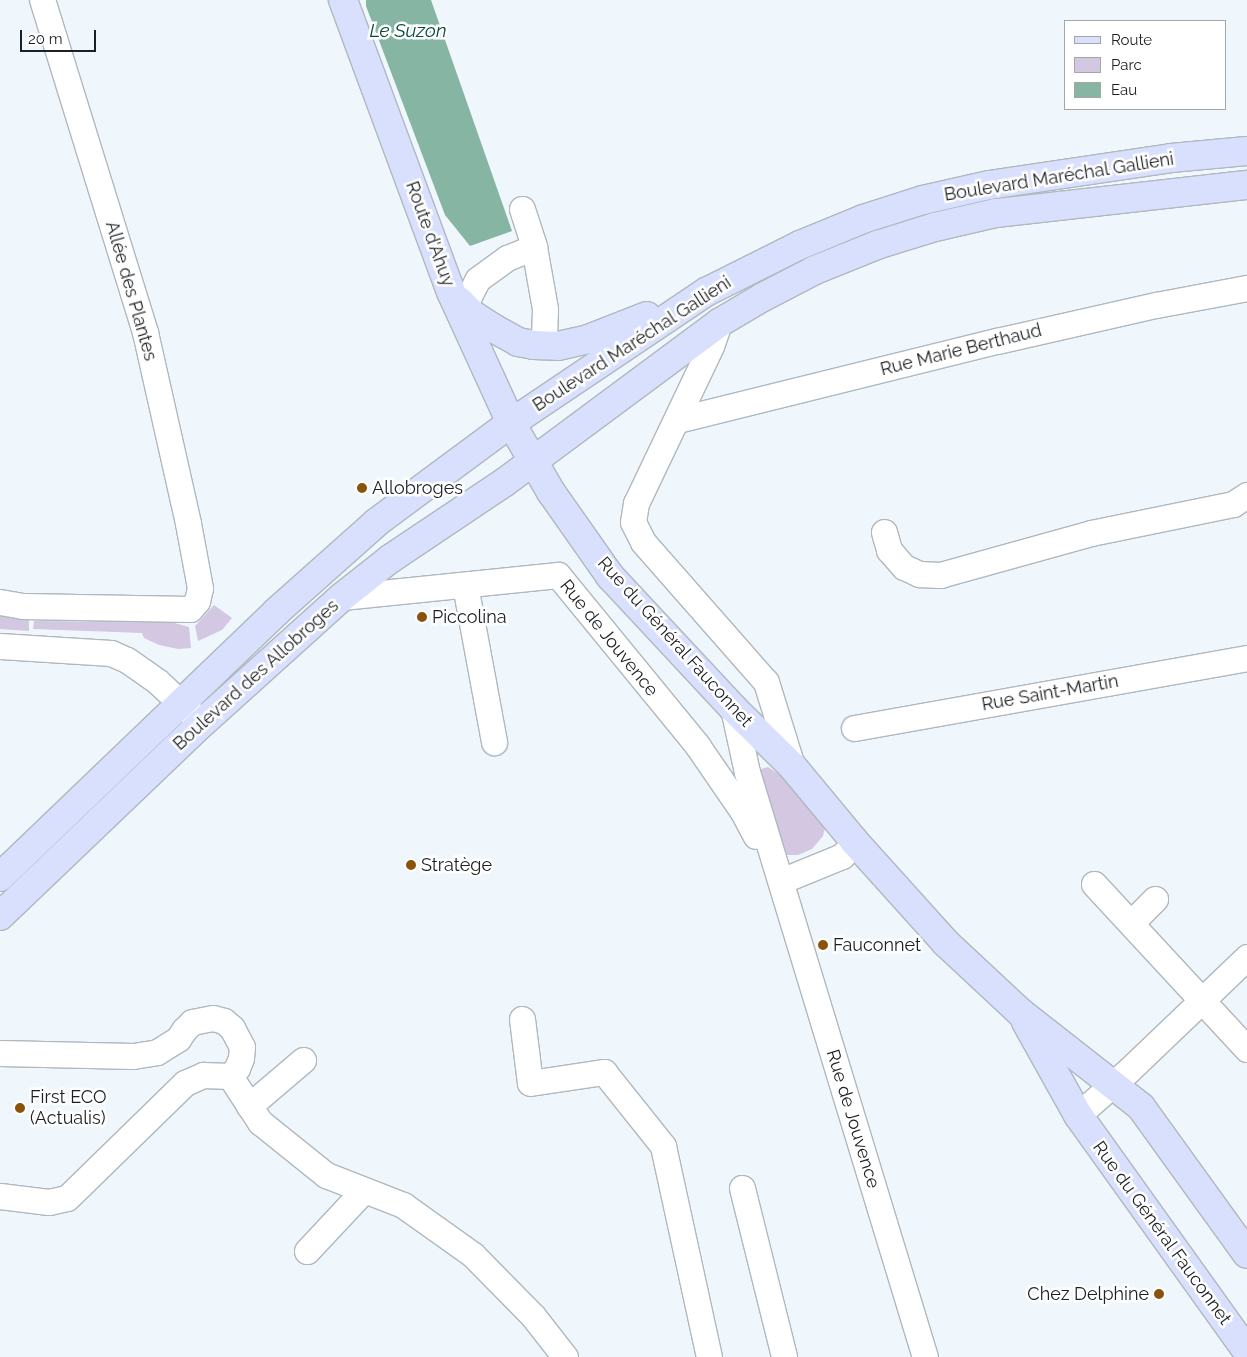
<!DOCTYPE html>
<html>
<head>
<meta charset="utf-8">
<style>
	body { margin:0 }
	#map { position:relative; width:1247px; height:1357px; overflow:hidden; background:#eff7fd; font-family:Raleway,sans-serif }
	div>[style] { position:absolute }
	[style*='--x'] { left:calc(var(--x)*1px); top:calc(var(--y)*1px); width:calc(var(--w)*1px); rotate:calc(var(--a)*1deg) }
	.green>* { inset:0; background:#d3c7e1 }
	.water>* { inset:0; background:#86b6a3 }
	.roads { filter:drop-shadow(1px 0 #b0b8be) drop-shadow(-1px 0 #b0b8be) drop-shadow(0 1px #b0b8be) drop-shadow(0 -1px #b0b8be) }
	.minor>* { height:25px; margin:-12.5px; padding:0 12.5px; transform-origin:12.5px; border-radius:12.5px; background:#fff }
	.major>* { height:28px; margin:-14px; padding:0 14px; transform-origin:14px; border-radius:14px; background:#d8e0fe }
	.dots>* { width:14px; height:14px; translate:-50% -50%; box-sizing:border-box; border:2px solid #fff; border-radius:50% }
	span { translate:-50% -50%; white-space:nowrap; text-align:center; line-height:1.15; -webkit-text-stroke:5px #fff; paint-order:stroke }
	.street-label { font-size:18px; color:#1d2022 }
	.poi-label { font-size:18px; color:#1d2022 }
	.left { translate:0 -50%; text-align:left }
	.right { translate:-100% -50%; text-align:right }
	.water-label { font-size:19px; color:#084b39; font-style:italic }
	.legend { position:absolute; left:1064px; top:20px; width:162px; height:90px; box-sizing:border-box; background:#fff; border:1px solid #a5a6a7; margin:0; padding:6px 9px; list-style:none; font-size:15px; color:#1d2022 }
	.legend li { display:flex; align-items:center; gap:10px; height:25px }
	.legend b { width:25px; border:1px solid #a5a6a7 }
	.scale { position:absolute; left:20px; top:30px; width:76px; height:22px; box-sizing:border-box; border:2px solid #1d2022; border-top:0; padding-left:6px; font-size:15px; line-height:18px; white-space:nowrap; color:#1d2022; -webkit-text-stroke:4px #fff; paint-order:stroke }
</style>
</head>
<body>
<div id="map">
	<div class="green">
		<div style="clip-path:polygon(214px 605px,232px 618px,222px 630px,198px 641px,195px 626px)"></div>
		<div style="clip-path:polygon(0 614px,29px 619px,29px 631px,0 629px)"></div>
		<div style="clip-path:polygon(34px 621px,171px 622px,189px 627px,191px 648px,178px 649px,159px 645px,144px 638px,142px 633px,33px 629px)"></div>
		<div style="clip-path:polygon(768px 767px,780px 775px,826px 824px,823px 836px,812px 849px,798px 855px,787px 855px,777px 843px,758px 770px)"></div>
	</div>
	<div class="water">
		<div style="clip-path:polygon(366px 0,431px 0,512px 231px,470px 246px,445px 215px,366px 6px)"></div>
	</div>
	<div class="roads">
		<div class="minor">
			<div style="--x:522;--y:209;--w:40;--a:72"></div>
			<div style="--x:534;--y:247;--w:63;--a:79.9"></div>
			<div style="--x:545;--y:309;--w:36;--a:92"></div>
			<div style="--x:464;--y:306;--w:30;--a:-63"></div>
			<div style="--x:478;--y:279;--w:36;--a:-36"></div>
			<div style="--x:507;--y:258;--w:29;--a:-22"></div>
			<div style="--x:719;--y:323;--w:24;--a:109"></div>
			<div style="--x:711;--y:346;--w:174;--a:115.5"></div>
			<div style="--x:636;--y:503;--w:19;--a:99"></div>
			<div style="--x:633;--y:522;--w:22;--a:63"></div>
			<div style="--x:643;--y:542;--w:186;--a:48.7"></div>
			<div style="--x:766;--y:682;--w:88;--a:72.8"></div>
			<div style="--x:677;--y:420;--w:330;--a:-13.9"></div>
			<div style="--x:997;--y:341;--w:163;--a:-12.8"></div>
			<div style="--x:1156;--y:305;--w:93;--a:-10.6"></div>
			<div style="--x:884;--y:532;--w:19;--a:74"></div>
			<div style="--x:889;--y:550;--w:23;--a:49"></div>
			<div style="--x:904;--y:567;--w:17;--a:25"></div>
			<div style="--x:919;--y:574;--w:21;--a:3"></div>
			<div style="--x:940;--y:575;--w:157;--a:-15.5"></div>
			<div style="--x:1091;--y:533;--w:145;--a:-11.5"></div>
			<div style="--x:1233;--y:504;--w:17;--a:-33"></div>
			<div style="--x:465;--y:585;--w:160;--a:79.5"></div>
			<div style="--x:342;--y:597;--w:217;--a:-5.8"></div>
			<div style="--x:558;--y:575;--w:220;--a:50.7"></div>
			<div style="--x:697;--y:745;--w:81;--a:55.5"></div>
			<div style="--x:743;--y:812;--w:27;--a:62"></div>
			<div style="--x:0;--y:602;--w:23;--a:10"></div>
			<div style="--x:23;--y:606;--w:167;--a:1"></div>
			<div style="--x:190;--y:609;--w:11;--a:-49"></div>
			<div style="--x:197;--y:601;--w:13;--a:-77"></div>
			<div style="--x:200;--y:588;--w:66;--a:-100.5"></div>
			<div style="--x:188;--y:523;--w:196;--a:-102.7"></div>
			<div style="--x:145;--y:332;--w:348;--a:-107.2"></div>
			<div style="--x:0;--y:646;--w:111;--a:3.6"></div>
			<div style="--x:111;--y:653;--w:17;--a:24"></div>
			<div style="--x:127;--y:660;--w:37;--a:35"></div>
			<div style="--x:157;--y:681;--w:62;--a:43"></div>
			<div style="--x:733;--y:708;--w:66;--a:77.7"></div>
			<div style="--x:747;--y:772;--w:611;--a:73.08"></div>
			<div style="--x:854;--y:728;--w:399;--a:-10.1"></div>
			<div style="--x:781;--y:881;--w:66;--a:-22.3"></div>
			<div style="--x:842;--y:856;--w:19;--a:-47"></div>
			<div style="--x:1094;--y:884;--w:225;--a:47.2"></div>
			<div style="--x:1131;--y:923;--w:34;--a:-45"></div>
			<div style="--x:522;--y:1019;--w:64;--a:82.9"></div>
			<div style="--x:530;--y:1083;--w:75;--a:-8.5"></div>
			<div style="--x:604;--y:1072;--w:95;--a:51.4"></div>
			<div style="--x:663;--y:1146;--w:216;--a:77.7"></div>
			<div style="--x:0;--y:1053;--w:133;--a:1.3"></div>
			<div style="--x:133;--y:1056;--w:24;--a:-9"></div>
			<div style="--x:157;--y:1052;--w:25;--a:-32"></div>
			<div style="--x:178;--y:1039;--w:11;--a:-56"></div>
			<div style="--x:184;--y:1030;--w:11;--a:-45"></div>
			<div style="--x:192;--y:1022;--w:21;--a:-11"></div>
			<div style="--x:213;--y:1018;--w:11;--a:15"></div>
			<div style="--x:224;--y:1021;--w:11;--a:41"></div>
			<div style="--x:232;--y:1028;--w:21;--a:62"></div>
			<div style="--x:242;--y:1047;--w:11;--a:95"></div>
			<div style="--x:241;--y:1058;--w:11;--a:112"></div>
			<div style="--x:237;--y:1068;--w:11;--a:131"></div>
			<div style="--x:230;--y:1076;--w:55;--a:56.9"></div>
			<div style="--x:260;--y:1122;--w:85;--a:38.8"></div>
			<div style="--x:326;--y:1175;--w:83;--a:21.3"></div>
			<div style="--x:403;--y:1205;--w:86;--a:35.5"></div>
			<div style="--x:473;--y:1255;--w:86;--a:45.5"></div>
			<div style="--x:533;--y:1316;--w:52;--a:52"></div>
			<div style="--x:249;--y:1106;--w:71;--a:-40.4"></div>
			<div style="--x:1078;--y:1115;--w:69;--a:-41.5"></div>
			<div style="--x:1130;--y:1069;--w:162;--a:-43.7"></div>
			<div style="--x:742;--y:1188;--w:174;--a:76"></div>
			<div style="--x:0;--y:1196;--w:49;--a:7"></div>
			<div style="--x:49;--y:1202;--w:18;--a:-13"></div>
			<div style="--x:67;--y:1198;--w:165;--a:-44.3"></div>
			<div style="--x:185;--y:1083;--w:20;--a:-24"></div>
			<div style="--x:203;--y:1075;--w:27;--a:2"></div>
			<div style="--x:307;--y:1251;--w:83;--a:-46.9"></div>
		</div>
		<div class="major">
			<div style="--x:343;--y:0;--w:311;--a:69.7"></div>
			<div style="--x:451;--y:292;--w:144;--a:65.4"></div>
			<div style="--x:511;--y:423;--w:80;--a:59.9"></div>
			<div style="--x:551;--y:492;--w:103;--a:54.9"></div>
			<div style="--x:610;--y:576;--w:180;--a:47"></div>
			<div style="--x:733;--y:708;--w:83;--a:44.5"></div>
			<div style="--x:792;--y:766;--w:99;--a:50.3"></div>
			<div style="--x:855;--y:842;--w:136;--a:48"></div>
			<div style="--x:946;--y:943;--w:101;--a:43"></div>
			<div style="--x:1020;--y:1012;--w:154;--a:38.1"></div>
			<div style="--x:1141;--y:1107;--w:181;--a:54.2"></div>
			<div style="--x:459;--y:301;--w:20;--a:45"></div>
			<div style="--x:473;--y:315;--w:24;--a:33"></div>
			<div style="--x:493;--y:328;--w:29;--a:29"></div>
			<div style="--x:518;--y:342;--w:15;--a:11"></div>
			<div style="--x:533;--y:345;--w:25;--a:2"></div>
			<div style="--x:558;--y:346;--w:31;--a:-13"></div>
			<div style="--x:588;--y:339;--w:63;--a:-21.3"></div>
			<div style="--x:0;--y:877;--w:383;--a:-43.8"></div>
			<div style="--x:276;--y:612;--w:135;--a:-41.7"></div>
			<div style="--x:377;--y:522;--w:167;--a:-36.5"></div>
			<div style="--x:511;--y:423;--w:235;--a:-33.9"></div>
			<div style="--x:706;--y:292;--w:105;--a:-26.6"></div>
			<div style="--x:800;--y:245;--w:68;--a:-22.4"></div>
			<div style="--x:863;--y:219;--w:63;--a:-17.6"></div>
			<div style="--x:923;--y:200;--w:68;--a:-12.8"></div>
			<div style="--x:989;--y:185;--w:184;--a:-8.4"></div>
			<div style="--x:1171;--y:158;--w:76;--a:-5.3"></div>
			<div style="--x:0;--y:916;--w:279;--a:-43.7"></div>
			<div style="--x:202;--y:723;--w:188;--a:-42"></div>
			<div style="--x:342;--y:597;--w:61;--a:-38.4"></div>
			<div style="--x:390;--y:559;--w:138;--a:-33.8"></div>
			<div style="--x:505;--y:482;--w:267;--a:-36.6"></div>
			<div style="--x:719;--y:323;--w:51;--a:-30.6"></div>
			<div style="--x:763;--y:297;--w:59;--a:-27.4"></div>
			<div style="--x:815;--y:270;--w:67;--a:-22"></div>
			<div style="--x:877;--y:245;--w:61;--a:-17.2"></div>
			<div style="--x:935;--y:227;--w:63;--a:-12.9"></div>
			<div style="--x:996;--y:213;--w:253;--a:-6.4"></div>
			<div style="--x:1026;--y:1022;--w:107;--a:60.8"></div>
			<div style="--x:1078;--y:1115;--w:290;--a:54.4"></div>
		</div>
	</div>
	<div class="dots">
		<div style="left:362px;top:488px;background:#8b5309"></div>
		<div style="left:422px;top:617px;background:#8b5309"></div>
		<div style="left:411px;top:865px;background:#8b5309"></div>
		<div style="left:823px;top:945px;background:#8b5309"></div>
		<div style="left:20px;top:1108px;background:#8b5309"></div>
		<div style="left:1159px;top:1294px;background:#8b5309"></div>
	</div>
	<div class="street-label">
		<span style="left:1059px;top:177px;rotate:-9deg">Boulevard Maréchal Gallieni</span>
		<span style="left:430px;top:234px;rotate:70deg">Route d'Ahuy</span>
		<span style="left:131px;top:291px;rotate:74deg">Allée des Plantes</span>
		<span style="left:632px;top:344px;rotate:-33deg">Boulevard Maréchal Gallieni</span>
		<span style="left:961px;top:350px;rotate:-14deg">Rue Marie Berthaud</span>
		<span style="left:609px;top:638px;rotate:51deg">Rue de Jouvence</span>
		<span style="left:675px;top:642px;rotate:48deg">Rue du Général Fauconnet</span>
		<span style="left:256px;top:675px;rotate:-42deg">Boulevard des Allobroges</span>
		<span style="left:1050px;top:693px;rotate:-10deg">Rue Saint-Martin</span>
		<span style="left:853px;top:1119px;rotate:73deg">Rue de Jouvence</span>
		<span style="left:1162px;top:1233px;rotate:54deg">Rue du Général Fauconnet</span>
	</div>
	<div class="poi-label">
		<span class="left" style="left:372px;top:488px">Allobroges</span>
		<span class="left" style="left:432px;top:617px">Piccolina</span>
		<span class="left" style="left:421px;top:865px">Stratège</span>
		<span class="left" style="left:833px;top:945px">Fauconnet</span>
		<span class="left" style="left:30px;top:1108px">First ECO<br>(Actualis)</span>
		<span class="right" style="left:1149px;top:1294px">Chez Delphine</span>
	</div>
	<div class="water-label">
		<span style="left:408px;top:31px">Le Suzon</span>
	</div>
	<ul class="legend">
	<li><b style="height:6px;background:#d8e0fe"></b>Route</li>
	<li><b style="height:14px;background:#d3c7e1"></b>Parc</li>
	<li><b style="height:14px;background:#86b6a3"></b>Eau</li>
	</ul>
	<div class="scale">20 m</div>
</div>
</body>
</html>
